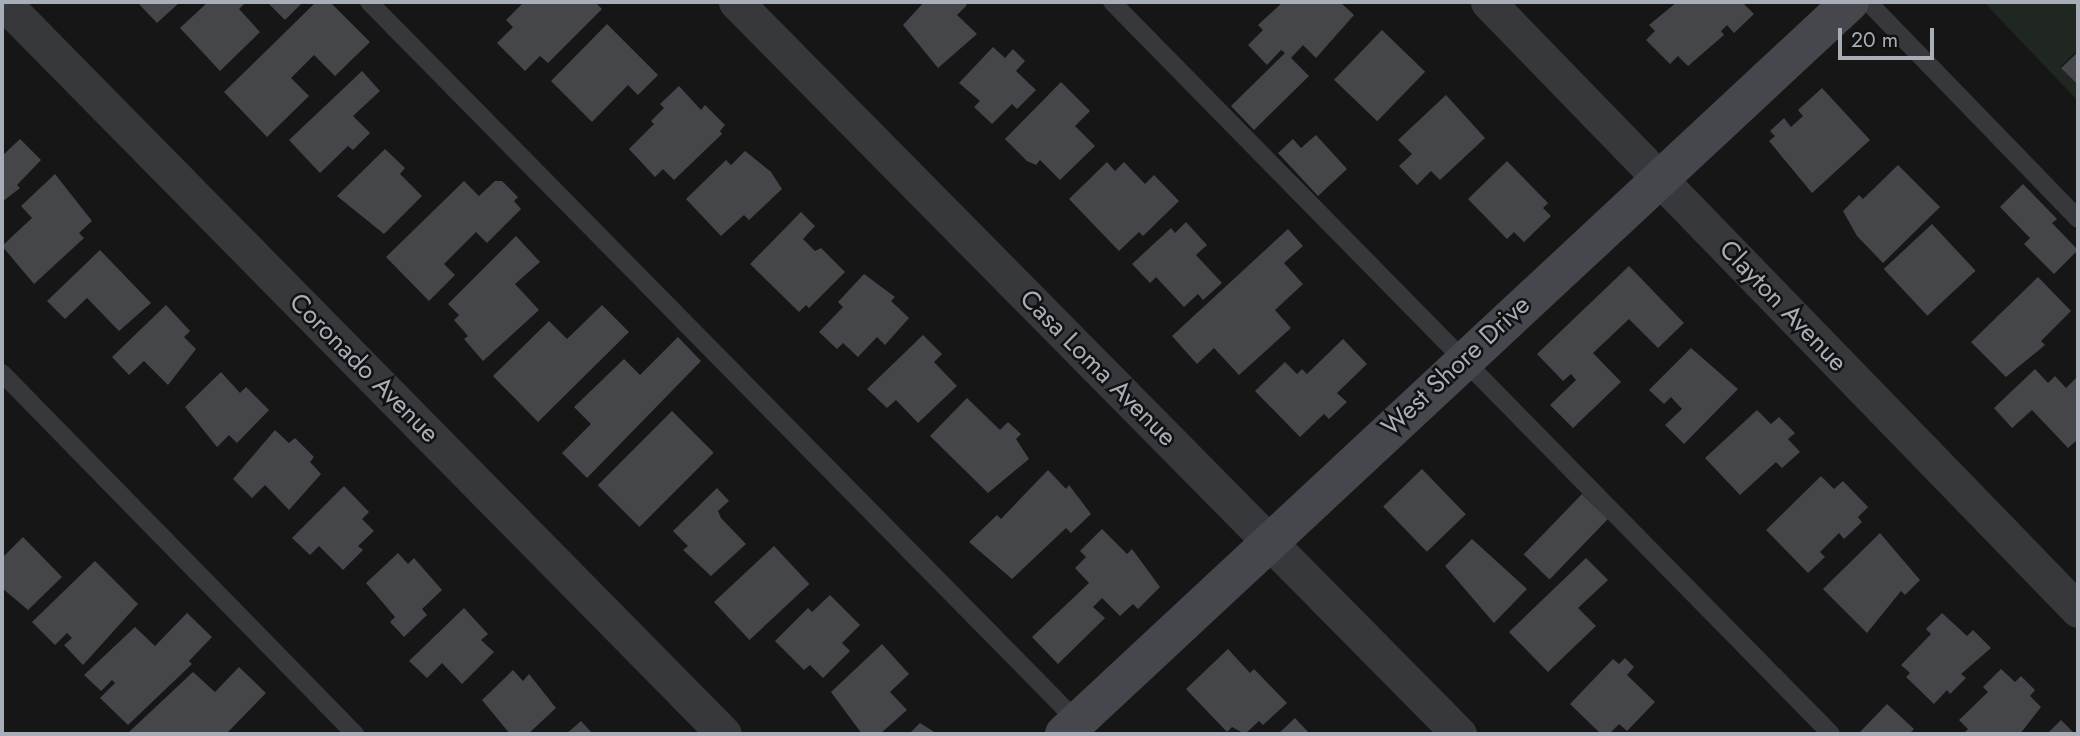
<!DOCTYPE html>
<html>
<head>
<meta charset="utf-8">
<style>
	body { margin:0 }
	#map { position:relative; width:2080px; height:736px; overflow:hidden; background:#161617; font-family:Jost,sans-serif }
	div>[style] { position:absolute }
	[style*='--x'] { left:calc(var(--x)*1px); top:calc(var(--y)*1px); width:calc(var(--w)*1px); rotate:calc(var(--a)*1deg) }
	.green>* { inset:0; background:#202720 }
	.building>* { inset:0; background:#45464a; transform-origin:0 0 }
	.lane>* { height:18px; margin:-9px; padding:0 9px; transform-origin:9px; border-radius:9px; background:#37383c }
	.street>* { height:35px; margin:-17.5px; padding:0 17.5px; transform-origin:17.5px; border-radius:17.5px; background:#37383c }
	.secondary>* { height:38px; margin:-19px; padding:0 19px; transform-origin:19px; border-radius:19px; background:#45474c }
	span { translate:-50% -50%; white-space:nowrap; text-align:center; line-height:1.15; -webkit-text-stroke:5px #111112; paint-order:stroke }
	.street-label { font-size:26px; color:#a8aeb7 }
	.frame { position:absolute; inset:0; border:4px solid #a8aeb7; pointer-events:none }
	.scale { position:absolute; left:1838px; top:28px; width:96px; height:32px; box-sizing:border-box; border:4px solid #a8aeb7; border-top:0; padding-left:9px; font-size:21px; line-height:24px; white-space:nowrap; color:#a8aeb7; -webkit-text-stroke:5px #111112; paint-order:stroke }
</style>
</head>
<body>
<div id="map">
	<div class="green">
		<div style="clip-path:polygon(1984px 2px,2078px 2px,2078px 50px,2060px 67px,2078px 86px,2078px 101px)"></div>
	</div>
	<div class="building">
		<div style="clip-path:polygon(137px 2px,180px 2px,157px 23px)"></div>
		<div style="clip-path:polygon(208px 2px,246px 2px,239px 9px,260px 32px,220px 71px,180px 28px)"></div>
		<div style="clip-path:polygon(267px 2px,303px 2px,285px 20px)"></div>
		<div style="clip-path:polygon(316px 2px,330px 2px,370px 42px,335px 76px,314px 55px,291px 78px,309px 96px,267px 137px,224px 92px)"></div>
		<div style="clip-path:polygon(524px 2px,595px 2px,602px 9px,548px 63px,540px 56px,525px 71px,497px 43px,513px 27px,506px 20px)"></div>
		<div style="clip-path:polygon(924px 2px,964px 2px,967px 5px,957px 15px,977px 34px,938px 68px,903px 25px)"></div>
		<div style="clip-path:polygon(1283px 2px,1340px 2px,1354px 15px,1316px 58px,1303px 45px,1291px 58px,1309px 76px,1254px 130px,1231px 106px,1285px 53px,1281px 50px,1267px 65px,1248px 45px,1263px 30px,1258px 25px)"></div>
		<div style="clip-path:polygon(1677px 2px,1742px 2px,1754px 14px,1734px 33px,1727px 25px,1721px 31px,1724px 35px,1688px 66px,1678px 56px,1670px 64px,1646px 40px,1655px 31px,1649px 25px)"></div>
		<div style="clip-path:polygon(607px 24px,658px 75px,638px 95px,628px 85px,592px 122px,551px 81px)"></div>
		<div style="left:1382px;top:30px;width:60px;height:69px;rotate:44deg"></div>
		<div style="clip-path:polygon(993px 47px,1005px 58px,1013px 49px,1025px 61px,1016px 71px,1036px 90px,1017px 109px,1012px 104px,992px 124px,974px 107px,980px 101px,959px 83px)"></div>
		<div style="clip-path:polygon(2078px 52px,2078px 85px,2061px 68px)"></div>
		<div style="clip-path:polygon(362px 71px,380px 91px,353px 116px,370px 133px,353px 150px,348px 146px,320px 173px,289px 140px)"></div>
		<div style="clip-path:polygon(1061px 82px,1090px 111px,1075px 126px,1095px 146px,1060px 180px,1040px 160px,1036px 165px,1027px 161px,1005px 139px)"></div>
		<div style="clip-path:polygon(679px 86px,701px 110px,705px 105px,725px 125px,720px 131px,722px 134px,674px 180px,663px 169px,655px 177px,629px 149px,654px 124px,651px 121px,664px 108px,660px 104px)"></div>
		<div style="clip-path:polygon(1822px 88px,1870px 140px,1812px 193px,1769px 141px,1775px 136px,1770px 131px,1784px 118px,1791px 127px,1803px 116px,1798px 110px)"></div>
		<div style="clip-path:polygon(1446px 95px,1485px 138px,1440px 180px,1431px 171px,1417px 185px,1399px 166px,1412px 154px,1398px 140px)"></div>
		<div style="clip-path:polygon(1316px 135px,1347px 169px,1318px 196px,1278px 153px,1293px 139px,1301px 148px)"></div>
		<div style="clip-path:polygon(20px 139px,41px 160px,17px 185px,20px 188px,2px 202px,2px 156px)"></div>
		<div style="clip-path:polygon(385px 149px,405px 168px,400px 174px,422px 196px,384px 234px,337px 196px)"></div>
		<div style="clip-path:polygon(745px 151px,771px 172px,782px 189px,749px 220px,744px 215px,721px 236px,686px 199px,726px 160px,731px 165px)"></div>
		<div style="clip-path:polygon(1507px 161px,1548px 203px,1543px 208px,1551px 216px,1524px 242px,1514px 232px,1507px 239px,1468px 199px)"></div>
		<div style="clip-path:polygon(1107px 162px,1115px 171px,1124px 162px,1145px 184px,1154px 175px,1179px 201px,1143px 236px,1139px 232px,1119px 251px,1069px 199px)"></div>
		<div style="clip-path:polygon(1898px 165px,1940px 207px,1883px 263px,1857px 236px,1843px 211px,1859px 195px,1863px 199px)"></div>
		<div style="clip-path:polygon(55px 174px,92px 221px,79px 233px,84px 238px,34px 284px,2px 246px,32px 218px,21px 206px)"></div>
		<div style="clip-path:polygon(464px 181px,479px 196px,495px 181px,502px 181px,518px 197px,514px 201px,521px 209px,487px 243px,476px 232px,444px 264px,455px 275px,429px 301px,386px 257px)"></div>
		<div style="clip-path:polygon(2023px 184px,2057px 219px,2052px 223px,2078px 250px,2054px 274px,2024px 244px,2030px 238px,2000px 207px)"></div>
		<div style="clip-path:polygon(801px 212px,815px 226px,803px 239px,815px 251px,821px 248px,845px 272px,809px 308px,806px 305px,799px 312px,750px 264px)"></div>
		<div style="clip-path:polygon(1186px 222px,1207px 245px,1196px 255px,1222px 283px,1203px 300px,1198px 294px,1184px 307px,1156px 277px,1150px 283px,1132px 264px,1171px 228px,1175px 233px)"></div>
		<div style="left:1932px;top:224px;width:64px;height:66px;rotate:47deg"></div>
		<div style="clip-path:polygon(1288px 229px,1303px 246px,1284px 263px,1303px 284px,1275px 310px,1291px 328px,1239px 375px,1214px 348px,1197px 364px,1172px 336px)"></div>
		<div style="clip-path:polygon(516px 236px,540px 262px,515px 284px,539px 310px,483px 361px,464px 339px,468px 336px,454px 320px,459px 315px,448px 304px)"></div>
		<div style="clip-path:polygon(100px 250px,151px 303px,119px 331px,87px 298px,65px 319px,47px 301px)"></div>
		<div style="clip-path:polygon(1629px 266px,1684px 323px,1658px 348px,1629px 319px,1593px 353px,1621px 382px,1573px 428px,1550px 405px,1576px 380px,1571px 374px,1563px 381px,1537px 354px)"></div>
		<div style="clip-path:polygon(864px 274px,895px 297px,891px 301px,909px 318px,885px 345px,877px 337px,858px 357px,843px 343px,837px 349px,819px 332px,843px 307px,838px 302px)"></div>
		<div style="clip-path:polygon(2038px 277px,2071px 311px,2041px 341px,2045px 345px,2006px 377px,1971px 342px)"></div>
		<div style="clip-path:polygon(166px 305px,190px 331px,184px 337px,196px 349px,168px 385px,144px 361px,129px 375px,112px 357px)"></div>
		<div style="clip-path:polygon(602px 305px,629px 332px,538px 422px,493px 376px,549px 321px,567px 339px)"></div>
		<div style="clip-path:polygon(923px 335px,942px 354px,934px 362px,957px 386px,918px 423px,896px 400px,887px 408px,867px 389px)"></div>
		<div style="clip-path:polygon(678px 337px,701px 361px,587px 478px,562px 453px,591px 424px,574px 407px,624px 359px,640px 375px)"></div>
		<div style="clip-path:polygon(1343px 339px,1367px 364px,1337px 393px,1347px 402px,1329px 419px,1324px 414px,1300px 437px,1255px 391px,1285px 362px,1297px 374px,1302px 369px,1307px 374px)"></div>
		<div style="clip-path:polygon(1691px 348px,1738px 389px,1684px 444px,1665px 425px,1682px 409px,1671px 397px,1664px 404px,1649px 390px)"></div>
		<div style="clip-path:polygon(2035px 369px,2048px 383px,2055px 376px,2066px 388px,2078px 376px,2078px 439px,2068px 448px,2032px 410px,2012px 428px,1994px 408px)"></div>
		<div style="clip-path:polygon(221px 372px,240px 393px,246px 387px,269px 410px,237px 443px,229px 435px,217px 447px,185px 407px)"></div>
		<div style="clip-path:polygon(967px 398px,1000px 430px,1008px 422px,1021px 434px,1016px 439px,1029px 459px,988px 493px,930px 436px)"></div>
		<div style="clip-path:polygon(1757px 410px,1771px 424px,1779px 417px,1795px 433px,1788px 439px,1800px 452px,1782px 468px,1776px 462px,1740px 495px,1705px 458px)"></div>
		<div style="left:672px;top:411px;width:59px;height:105px;rotate:45deg"></div>
		<div style="clip-path:polygon(275px 430px,289px 443px,295px 438px,314px 457px,310px 462px,321px 474px,289px 510px,265px 485px,252px 498px,233px 479px)"></div>
		<div style="left:1422px;top:469px;width:63px;height:54px;rotate:46deg"></div>
		<div style="clip-path:polygon(1048px 470px,1066px 489px,1069px 485px,1091px 514px,1071px 533px,1066px 528px,1012px 579px,969px 542px,997px 515px,1001px 519px)"></div>
		<div style="clip-path:polygon(1821px 476px,1834px 489px,1843px 481px,1868px 507px,1858px 517px,1862px 522px,1844px 539px,1839px 533px,1820px 552px,1825px 557px,1808px 573px,1766px 530px)"></div>
		<div style="clip-path:polygon(344px 486px,369px 512px,362px 519px,374px 531px,358px 546px,363px 550px,343px 570px,319px 546px,310px 555px,292px 538px)"></div>
		<div style="clip-path:polygon(717px 488px,729px 501px,718px 511px,721px 518px,746px 544px,711px 576px,683px 550px,688px 546px,673px 531px)"></div>
		<div style="left:1582px;top:494px;width:36px;height:84px;rotate:44deg"></div>
		<div style="clip-path:polygon(1102px 529px,1127px 554px,1132px 549px,1160px 587px,1138px 609px,1133px 604px,1120px 616px,1102px 598px,1093px 607px,1105px 618px,1058px 664px,1032px 637px,1089px 583px,1075px 568px,1086px 557px,1080px 551px)"></div>
		<div style="clip-path:polygon(1880px 533px,1920px 580px,1905px 595px,1901px 591px,1867px 633px,1823px 589px)"></div>
		<div style="clip-path:polygon(23px 537px,62px 577px,28px 610px,2px 588px,2px 558px)"></div>
		<div style="clip-path:polygon(1472px 539px,1527px 589px,1494px 623px,1445px 566px)"></div>
		<div style="left:774px;top:546px;width:52px;height:82px;rotate:47deg"></div>
		<div style="clip-path:polygon(398px 553px,408px 564px,414px 558px,442px 590px,422px 609px,427px 615px,404px 637px,390px 622px,395px 617px,366px 583px)"></div>
		<div style="clip-path:polygon(1586px 558px,1608px 580px,1578px 608px,1596px 626px,1548px 672px,1509px 632px)"></div>
		<div style="clip-path:polygon(95px 561px,138px 604px,83px 665px,64px 645px,72px 638px,67px 633px,55px 645px,32px 622px)"></div>
		<div style="clip-path:polygon(830px 595px,860px 625px,842px 643px,850px 651px,823px 678px,810px 665px,804px 670px,775px 641px,808px 608px,812px 612px)"></div>
		<div style="clip-path:polygon(464px 608px,488px 634px,481px 640px,494px 652px,462px 684px,442px 663px,427px 678px,409px 661px)"></div>
		<div style="clip-path:polygon(187px 613px,212px 637px,189px 661px,192px 664px,128px 725px,100px 698px,115px 683px,112px 680px,101px 691px,84px 675px,135px 627px,155px 646px)"></div>
		<div style="clip-path:polygon(1942px 613px,1967px 636px,1973px 630px,1991px 648px,1961px 674px,1966px 678px,1950px 694px,1947px 690px,1934px 704px,1906px 677px,1910px 673px,1901px 665px,1931px 634px,1926px 629px)"></div>
		<div style="clip-path:polygon(882px 644px,909px 674px,890px 692px,907px 710px,880px 734px,862px 734px,831px 692px)"></div>
		<div style="clip-path:polygon(1228px 649px,1250px 673px,1254px 669px,1287px 703px,1263px 725px,1259px 721px,1245px 734px,1232px 727px,1227px 732px,1186px 689px)"></div>
		<div style="clip-path:polygon(1625px 658px,1634px 667px,1627px 675px,1655px 702px,1627px 731px,1619px 724px,1609px 734px,1601px 734px,1570px 704px,1613px 659px,1619px 664px)"></div>
		<div style="clip-path:polygon(239px 667px,266px 693px,226px 734px,129px 732px,193px 672px,215px 692px)"></div>
		<div style="clip-path:polygon(2001px 669px,2015px 682px,2021px 676px,2035px 690px,2030px 696px,2041px 707px,2020px 734px,1963px 734px,1968px 729px,1959px 720px,1988px 692px,1983px 687px)"></div>
		<div style="clip-path:polygon(513px 670px,523px 681px,529px 674px,556px 708px,528px 734px,510px 734px,482px 700px)"></div>
		<div style="clip-path:polygon(1887px 704px,1914px 729px,1909px 734px,1858px 734px)"></div>
		<div style="clip-path:polygon(1295px 718px,1310px 734px,1278px 734px)"></div>
		<div style="clip-path:polygon(2061px 720px,2075px 734px,2047px 734px)"></div>
		<div style="clip-path:polygon(581px 721px,593px 734px,566px 734px)"></div>
		<div style="clip-path:polygon(920px 723px,936px 733px,909px 734px)"></div>
	</div>
	<div class="lane">
		<div style="--x:369;--y:2;--w:1015;--a:45.44"></div>
		<div style="--x:1112;--y:2;--w:1026;--a:45.51"></div>
		<div style="--x:1868;--y:2;--w:302;--a:45.9"></div>
		<div style="--x:2;--y:373;--w:505;--a:45.64"></div>
	</div>
	<div class="street">
		<div style="--x:3;--y:2;--w:1027;--a:45.43"></div>
		<div style="--x:736;--y:2;--w:1029;--a:45.35"></div>
		<div style="--x:1488;--y:2;--w:847;--a:45.86"></div>
	</div>
	<div class="secondary">
		<div style="--x:1064;--y:734;--w:1074;--a:-42.96"></div>
	</div>
	<div class="street-label">
		<span style="left:1783px;top:306px;rotate:46deg">Clayton Avenue</span>
		<span style="left:1456px;top:366px;rotate:-43deg">West Shore Drive</span>
		<span style="left:364px;top:368px;rotate:45deg">Coronado Avenue</span>
		<span style="left:1098px;top:368px;rotate:45deg">Casa Loma Avenue</span>
	</div>
	<div class="frame"></div>
	<div class="scale">20 m</div>
</div>
</body>
</html>
